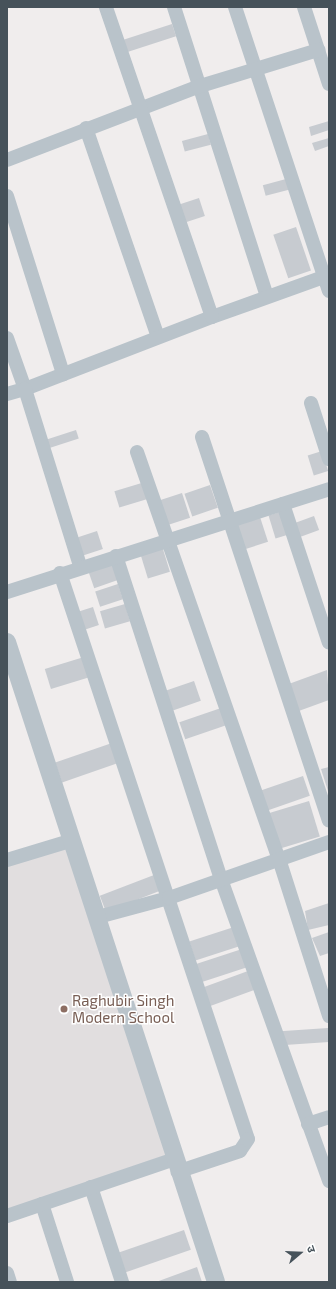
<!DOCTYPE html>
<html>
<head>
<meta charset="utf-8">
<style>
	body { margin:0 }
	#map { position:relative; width:336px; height:1289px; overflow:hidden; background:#f0eded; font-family:"Exo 2","Noto Sans Devanagari",sans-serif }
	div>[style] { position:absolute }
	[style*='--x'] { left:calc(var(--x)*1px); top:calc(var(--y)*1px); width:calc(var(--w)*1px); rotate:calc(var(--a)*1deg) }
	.education>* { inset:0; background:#e1dedf }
	.building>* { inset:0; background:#c7cbd0; transform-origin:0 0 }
	.minor>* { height:14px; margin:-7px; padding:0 7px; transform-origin:7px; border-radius:7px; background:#b9c3ca }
	.tertiary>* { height:18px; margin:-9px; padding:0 9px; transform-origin:9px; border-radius:9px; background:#b9c3ca }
	.dots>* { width:11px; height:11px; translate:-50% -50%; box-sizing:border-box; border:2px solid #fff; border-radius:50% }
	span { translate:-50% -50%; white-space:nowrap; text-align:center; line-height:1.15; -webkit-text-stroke:3px #fff; paint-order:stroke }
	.education-label { font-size:15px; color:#785e54 }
	.left { translate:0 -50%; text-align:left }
	.frame { position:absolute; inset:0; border:8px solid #46525a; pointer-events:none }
	.north { position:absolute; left:280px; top:1233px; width:40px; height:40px; -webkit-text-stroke:3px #fff; paint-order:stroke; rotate:71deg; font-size:11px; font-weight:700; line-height:16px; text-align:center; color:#46525a }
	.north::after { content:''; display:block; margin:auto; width:14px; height:18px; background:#46525a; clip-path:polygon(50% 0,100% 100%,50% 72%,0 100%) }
</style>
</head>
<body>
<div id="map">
	<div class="education">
		<div style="clip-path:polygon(66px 845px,169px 1154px,7px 1210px,7px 864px)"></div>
	</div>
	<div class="building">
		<div style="left:172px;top:24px;width:13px;height:51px;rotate:72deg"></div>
		<div style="clip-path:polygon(329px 121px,329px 130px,311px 136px,309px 127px)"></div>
		<div style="left:208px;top:134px;width:11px;height:27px;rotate:75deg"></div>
		<div style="clip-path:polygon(329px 138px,329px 146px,315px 151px,312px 143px)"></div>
		<div style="left:286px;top:179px;width:11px;height:24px;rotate:75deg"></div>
		<div style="left:199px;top:198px;width:19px;height:24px;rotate:72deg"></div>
		<div style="left:296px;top:227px;width:46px;height:24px;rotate:71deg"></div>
		<div style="left:76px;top:430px;width:9px;height:34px;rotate:72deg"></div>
		<div style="left:322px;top:451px;width:21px;height:15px;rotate:73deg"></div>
		<div style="left:145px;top:482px;width:17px;height:32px;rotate:73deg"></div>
		<div style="left:210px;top:485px;width:24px;height:27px;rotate:71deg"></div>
		<div style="left:182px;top:493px;width:26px;height:25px;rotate:72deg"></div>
		<div style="left:280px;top:512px;width:24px;height:12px;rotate:73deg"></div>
		<div style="left:314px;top:516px;width:15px;height:24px;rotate:70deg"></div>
		<div style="left:260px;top:517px;width:26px;height:26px;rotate:72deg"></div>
		<div style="left:97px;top:531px;width:19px;height:24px;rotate:72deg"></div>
		<div style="left:162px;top:546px;width:27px;height:23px;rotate:73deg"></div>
		<div style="left:112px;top:563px;width:18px;height:25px;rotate:71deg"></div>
		<div style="left:118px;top:584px;width:16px;height:24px;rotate:72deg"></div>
		<div style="left:125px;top:604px;width:18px;height:26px;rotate:74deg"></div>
		<div style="left:93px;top:607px;width:19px;height:19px;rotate:72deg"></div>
		<div style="left:84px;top:657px;width:21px;height:41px;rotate:73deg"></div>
		<div style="clip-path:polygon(327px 670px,329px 700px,296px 712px,286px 685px)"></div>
		<div style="left:194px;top:681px;width:21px;height:31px;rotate:71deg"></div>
		<div style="left:221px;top:708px;width:18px;height:44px;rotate:71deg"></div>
		<div style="left:112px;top:743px;width:21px;height:60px;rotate:71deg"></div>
		<div style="clip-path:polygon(329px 767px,329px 790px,328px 791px,321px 769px)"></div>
		<div style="left:303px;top:776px;width:21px;height:47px;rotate:71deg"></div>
		<div style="left:309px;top:801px;width:37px;height:44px;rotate:73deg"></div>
		<div style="left:154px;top:875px;width:17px;height:58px;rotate:69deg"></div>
		<div style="clip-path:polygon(329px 903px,329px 925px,308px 930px,305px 911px)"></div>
		<div style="left:234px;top:927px;width:20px;height:47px;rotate:72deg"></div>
		<div style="clip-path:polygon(329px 932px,329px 953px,320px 956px,312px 938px)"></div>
		<div style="left:242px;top:949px;width:19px;height:49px;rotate:72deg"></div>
		<div style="left:248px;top:971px;width:20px;height:51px;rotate:70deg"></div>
		<div style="left:328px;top:1028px;width:14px;height:48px;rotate:86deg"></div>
		<div style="left:184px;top:1230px;width:21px;height:75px;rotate:71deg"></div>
		<div style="clip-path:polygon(197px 1267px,202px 1282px,156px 1282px)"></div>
	</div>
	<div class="minor">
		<div style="--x:174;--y:7;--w:304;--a:72.2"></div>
		<div style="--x:235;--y:7;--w:299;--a:71.7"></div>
		<div style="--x:304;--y:7;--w:81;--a:72"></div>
		<div style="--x:86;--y:128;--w:221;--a:71"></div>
		<div style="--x:7;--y:160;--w:204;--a:-21"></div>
		<div style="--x:197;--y:87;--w:127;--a:-17"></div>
		<div style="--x:7;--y:196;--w:187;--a:72.5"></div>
		<div style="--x:212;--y:317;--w:124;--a:-19.7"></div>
		<div style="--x:7;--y:338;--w:54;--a:70.6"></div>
		<div style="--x:25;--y:389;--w:200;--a:-21.1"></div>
		<div style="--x:212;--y:317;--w:328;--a:-108.9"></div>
		<div style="--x:7;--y:394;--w:19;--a:-16"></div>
		<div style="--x:25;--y:389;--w:185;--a:72.7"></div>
		<div style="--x:311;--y:403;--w:59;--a:72.2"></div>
		<div style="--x:202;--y:437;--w:404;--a:71.7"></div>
		<div style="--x:137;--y:452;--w:431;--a:70.8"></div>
		<div style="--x:279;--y:859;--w:165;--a:72.3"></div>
		<div style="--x:283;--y:504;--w:146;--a:71.7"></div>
		<div style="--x:116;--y:556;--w:340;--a:72"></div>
		<div style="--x:221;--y:879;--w:321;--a:70.3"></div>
		<div style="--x:60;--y:573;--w:596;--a:71.63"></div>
		<div style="--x:248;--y:1139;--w:14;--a:124"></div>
		<div style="--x:240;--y:1151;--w:66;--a:161.6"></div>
		<div style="--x:7;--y:592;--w:338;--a:-17.7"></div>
		<div style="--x:7;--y:860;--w:69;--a:-16.9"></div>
		<div style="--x:98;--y:917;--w:73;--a:-15"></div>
		<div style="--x:169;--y:898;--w:170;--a:-19.3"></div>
		<div style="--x:308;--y:1124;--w:22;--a:-18"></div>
		<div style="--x:91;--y:1187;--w:100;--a:71.9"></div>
		<div style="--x:42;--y:1204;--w:82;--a:72.2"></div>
		<div style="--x:7;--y:1216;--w:176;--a:-18.8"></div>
		<div style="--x:7;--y:1273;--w:9;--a:72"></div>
	</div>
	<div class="tertiary">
		<div style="--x:7;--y:642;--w:673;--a:71.91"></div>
	</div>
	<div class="dots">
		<div style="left:64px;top:1009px;background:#8d6e63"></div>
	</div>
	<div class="education-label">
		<span class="left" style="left:72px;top:1009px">Raghubir Singh<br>Modern School</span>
	</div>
	<div class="frame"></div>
	<div class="north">उ</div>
</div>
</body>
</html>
